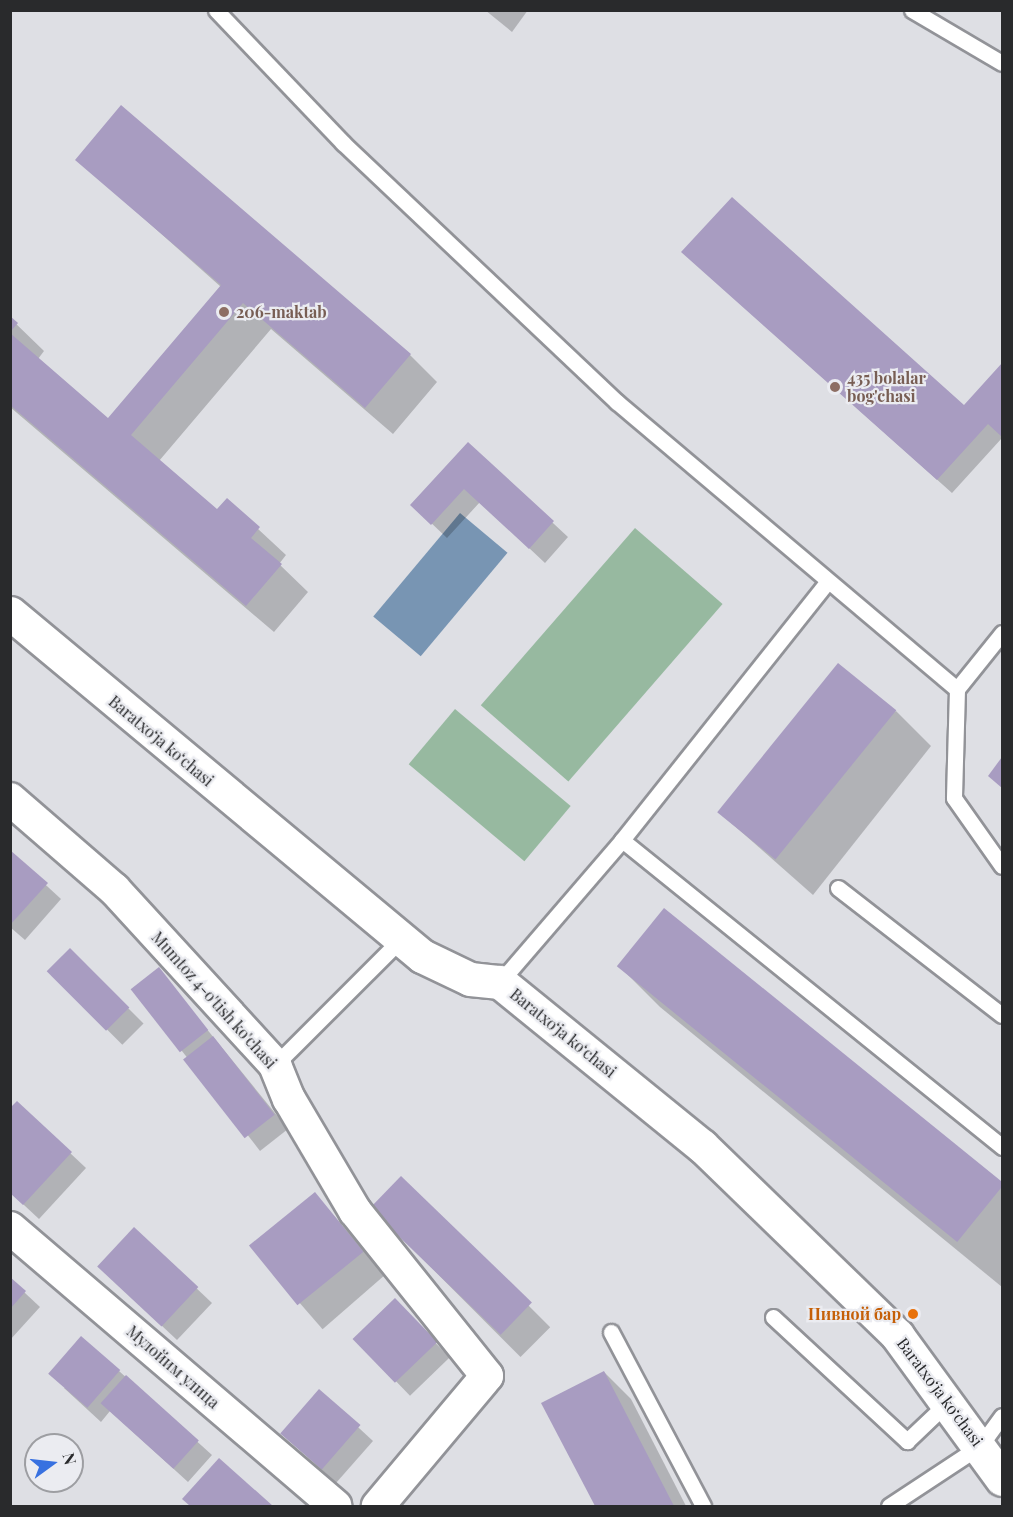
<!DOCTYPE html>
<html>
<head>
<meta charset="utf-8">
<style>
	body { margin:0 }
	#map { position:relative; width:1013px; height:1517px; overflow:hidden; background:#dedfe4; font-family:"Playfair Display",serif }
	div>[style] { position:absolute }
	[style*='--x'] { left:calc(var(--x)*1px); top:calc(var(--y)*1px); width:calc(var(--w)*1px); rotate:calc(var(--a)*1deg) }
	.green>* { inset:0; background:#97b9a0; transform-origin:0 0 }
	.water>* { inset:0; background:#7895b3; transform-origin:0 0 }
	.shadow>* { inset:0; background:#0003; transform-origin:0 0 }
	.building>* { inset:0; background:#a89cc1; transform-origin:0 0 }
	.roads { filter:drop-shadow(2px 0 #929398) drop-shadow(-2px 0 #929398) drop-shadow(0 2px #929398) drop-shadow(0 -2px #929398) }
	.service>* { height:15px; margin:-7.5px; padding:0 7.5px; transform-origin:7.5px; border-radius:7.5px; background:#fff }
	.minor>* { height:32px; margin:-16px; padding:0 16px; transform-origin:16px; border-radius:16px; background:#fff }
	.tertiary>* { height:33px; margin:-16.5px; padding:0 16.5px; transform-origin:16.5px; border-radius:16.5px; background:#fff }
	.dots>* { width:16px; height:16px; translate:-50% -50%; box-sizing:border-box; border:3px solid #ebecf1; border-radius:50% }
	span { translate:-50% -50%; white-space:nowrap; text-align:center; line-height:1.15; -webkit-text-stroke:4.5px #ebecf1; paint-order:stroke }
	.education-label { font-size:16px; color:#785e54; font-weight:700 }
	.left { translate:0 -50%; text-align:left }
	.street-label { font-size:16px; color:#292a2c }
	.food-label { font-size:16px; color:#c56008; font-weight:700 }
	.right { translate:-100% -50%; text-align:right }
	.frame { position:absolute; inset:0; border:12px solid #292a2c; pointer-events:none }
	.north { position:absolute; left:24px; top:1433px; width:60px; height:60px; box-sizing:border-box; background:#ebecf1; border:2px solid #9d9ea2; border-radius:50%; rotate:75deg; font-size:16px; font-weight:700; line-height:24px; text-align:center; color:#292a2c }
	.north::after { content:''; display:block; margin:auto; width:21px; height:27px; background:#3871e0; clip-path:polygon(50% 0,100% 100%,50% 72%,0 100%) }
</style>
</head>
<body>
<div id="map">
	<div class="green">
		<div style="left:635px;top:528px;width:116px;height:235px;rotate:41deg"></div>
		<div style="left:455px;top:709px;width:151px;height:72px;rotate:40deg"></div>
	</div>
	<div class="water">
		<div style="left:460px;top:513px;width:62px;height:135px;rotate:40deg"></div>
	</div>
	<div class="shadow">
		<div style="clip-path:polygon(485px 10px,528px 10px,512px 32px)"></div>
		<div style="clip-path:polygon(77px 159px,410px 355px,437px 382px,393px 434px,271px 329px,159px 461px,217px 511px,227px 500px,286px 555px,279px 564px,308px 592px,274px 632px,10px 407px,10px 318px,44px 351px,38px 359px,109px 420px,221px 287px)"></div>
		<div style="clip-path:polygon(698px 266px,964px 407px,1002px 365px,1002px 438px,952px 493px)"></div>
		<div style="clip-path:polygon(468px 444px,568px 537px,545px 563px,480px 502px,447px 538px,427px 519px)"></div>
		<div style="clip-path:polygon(896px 711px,931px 746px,813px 895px,721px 814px)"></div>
		<div style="clip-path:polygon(10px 852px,61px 899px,25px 940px,10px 927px)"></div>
		<div style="clip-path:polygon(664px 910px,1002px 1188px,1002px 1287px,660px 1007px,619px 966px)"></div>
		<div style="left:70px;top:950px;width:104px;height:30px;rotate:45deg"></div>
		<div style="clip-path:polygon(158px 969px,288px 1129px,260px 1151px,182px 1051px)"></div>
		<div style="clip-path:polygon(17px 1103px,86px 1168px,39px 1219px,10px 1192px)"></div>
		<div style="left:401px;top:1178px;width:211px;height:42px;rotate:45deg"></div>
		<div style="left:315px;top:1194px;width:107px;height:83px;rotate:49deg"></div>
		<div style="clip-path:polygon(134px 1229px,212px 1303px,177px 1340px,114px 1281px)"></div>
		<div style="clip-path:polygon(10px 1279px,40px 1307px,10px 1340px)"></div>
		<div style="left:394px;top:1300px;width:80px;height:55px;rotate:46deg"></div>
		<div style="clip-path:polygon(119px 1371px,212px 1455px,188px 1482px,110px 1411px,101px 1422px,64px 1388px)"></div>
		<div style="clip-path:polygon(604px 1372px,631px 1399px,686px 1506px,597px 1506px,543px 1403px)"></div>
		<div style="clip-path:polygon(319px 1391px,373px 1441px,336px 1483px,297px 1447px)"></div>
		<div style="clip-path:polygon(219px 1460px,271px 1506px,191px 1506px,184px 1499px)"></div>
	</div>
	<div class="building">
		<div style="clip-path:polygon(121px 105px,411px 354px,365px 408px,243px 303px,131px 435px,217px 509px,227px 498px,260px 527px,251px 538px,282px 564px,246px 606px,10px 405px,10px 333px,108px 418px,221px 285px,75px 160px)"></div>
		<div style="clip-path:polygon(732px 197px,964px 405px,1002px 363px,1002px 437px,988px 424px,937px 480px,681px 252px)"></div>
		<div style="clip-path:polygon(10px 316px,18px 323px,10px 332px)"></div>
		<div style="clip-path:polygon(468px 442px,554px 521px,529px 549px,464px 489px,431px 525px,410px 505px)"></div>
		<div style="left:838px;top:663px;width:75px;height:192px;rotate:39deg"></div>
		<div style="clip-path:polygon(1002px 757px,1002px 788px,988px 776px)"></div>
		<div style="clip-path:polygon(10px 850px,48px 883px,10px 925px)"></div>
		<div style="left:664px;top:908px;width:438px;height:75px;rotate:39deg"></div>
		<div style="left:70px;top:948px;width:84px;height:33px;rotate:45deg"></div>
		<div style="left:159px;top:967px;width:80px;height:36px;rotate:52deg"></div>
		<div style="left:213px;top:1036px;width:100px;height:38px;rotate:52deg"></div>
		<div style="clip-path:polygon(17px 1101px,72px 1152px,23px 1205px,10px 1193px,10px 1108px)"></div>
		<div style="left:401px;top:1176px;width:182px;height:45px;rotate:44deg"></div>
		<div style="left:315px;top:1192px;width:77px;height:85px;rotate:51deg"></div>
		<div style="left:134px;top:1227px;width:88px;height:54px;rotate:43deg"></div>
		<div style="clip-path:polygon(10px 1277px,26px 1291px,10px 1309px)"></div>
		<div style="left:395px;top:1298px;width:61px;height:59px;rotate:46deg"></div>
		<div style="left:81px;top:1336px;width:52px;height:50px;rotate:41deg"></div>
		<div style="clip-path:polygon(604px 1371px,674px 1506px,595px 1506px,541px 1403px)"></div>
		<div style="left:126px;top:1375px;width:98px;height:38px;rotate:42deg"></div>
		<div style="left:319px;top:1389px;width:55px;height:59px;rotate:41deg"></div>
		<div style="clip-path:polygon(219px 1458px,273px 1506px,190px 1506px,182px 1499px)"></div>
	</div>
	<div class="roads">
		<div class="service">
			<div style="--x:216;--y:10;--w:184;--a:46.3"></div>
			<div style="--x:343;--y:143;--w:377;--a:43.4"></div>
			<div style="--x:617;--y:402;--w:445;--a:40.2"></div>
			<div style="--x:957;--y:689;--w:109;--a:91.6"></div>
			<div style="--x:954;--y:798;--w:83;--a:54.8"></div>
			<div style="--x:912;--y:10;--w:104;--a:30.5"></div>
			<div style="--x:957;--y:689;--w:72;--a:-51.2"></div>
			<div style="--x:622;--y:840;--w:489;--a:38.9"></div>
			<div style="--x:838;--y:888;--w:207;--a:37.8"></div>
			<div style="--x:500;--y:982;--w:187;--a:-49.3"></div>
			<div style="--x:622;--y:840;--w:330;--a:-51.5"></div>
			<div style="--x:275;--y:1065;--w:178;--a:-45"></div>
			<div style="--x:773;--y:1317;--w:183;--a:42.8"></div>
			<div style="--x:907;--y:1441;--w:59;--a:-43.6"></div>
			<div style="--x:611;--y:1332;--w:197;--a:62.1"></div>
			<div style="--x:889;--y:1506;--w:109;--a:-33.4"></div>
			<div style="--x:980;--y:1446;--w:37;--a:-54"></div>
		</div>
		<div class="minor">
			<div style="--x:10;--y:799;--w:138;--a:40.9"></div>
			<div style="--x:114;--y:889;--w:239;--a:47.5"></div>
			<div style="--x:275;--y:1065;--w:37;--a:68"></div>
			<div style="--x:289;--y:1099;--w:130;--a:59.5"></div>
			<div style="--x:355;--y:1211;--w:211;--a:51.3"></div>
			<div style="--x:487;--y:1376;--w:170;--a:130"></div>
			<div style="--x:10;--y:1228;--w:428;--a:40.5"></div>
		</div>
		<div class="tertiary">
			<div style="--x:10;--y:613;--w:536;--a:39.78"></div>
			<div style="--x:422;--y:956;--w:53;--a:25.6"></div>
			<div style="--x:470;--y:979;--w:30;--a:6"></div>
			<div style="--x:500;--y:982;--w:260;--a:39.1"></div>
			<div style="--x:702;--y:1146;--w:272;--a:44.1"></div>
			<div style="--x:897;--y:1335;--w:178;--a:53.9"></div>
		</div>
	</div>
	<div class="dots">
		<div style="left:224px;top:312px;background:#8d6e63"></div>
		<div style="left:835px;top:387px;background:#8d6e63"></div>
		<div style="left:913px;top:1314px;background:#e8710a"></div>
	</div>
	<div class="education-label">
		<span class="left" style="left:236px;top:312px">206-maktab</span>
		<span class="left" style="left:847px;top:387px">435 bolalar<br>bog'chasi</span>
	</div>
	<div class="street-label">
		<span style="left:161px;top:741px;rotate:40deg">Baratxoʻja koʻchasi</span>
		<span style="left:214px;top:1000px;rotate:48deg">Mumtoz 4-o'tish ko'chasi</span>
		<span style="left:563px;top:1033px;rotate:39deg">Baratxoʻja koʻchasi</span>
		<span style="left:173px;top:1367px;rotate:41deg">Мулойим улица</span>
		<span style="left:940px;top:1392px;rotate:53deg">Baratxoʻja koʻchasi</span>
	</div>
	<div class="food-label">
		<span class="right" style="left:901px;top:1314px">Пивной бар</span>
	</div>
	<div class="frame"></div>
	<div class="north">N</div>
</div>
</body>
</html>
